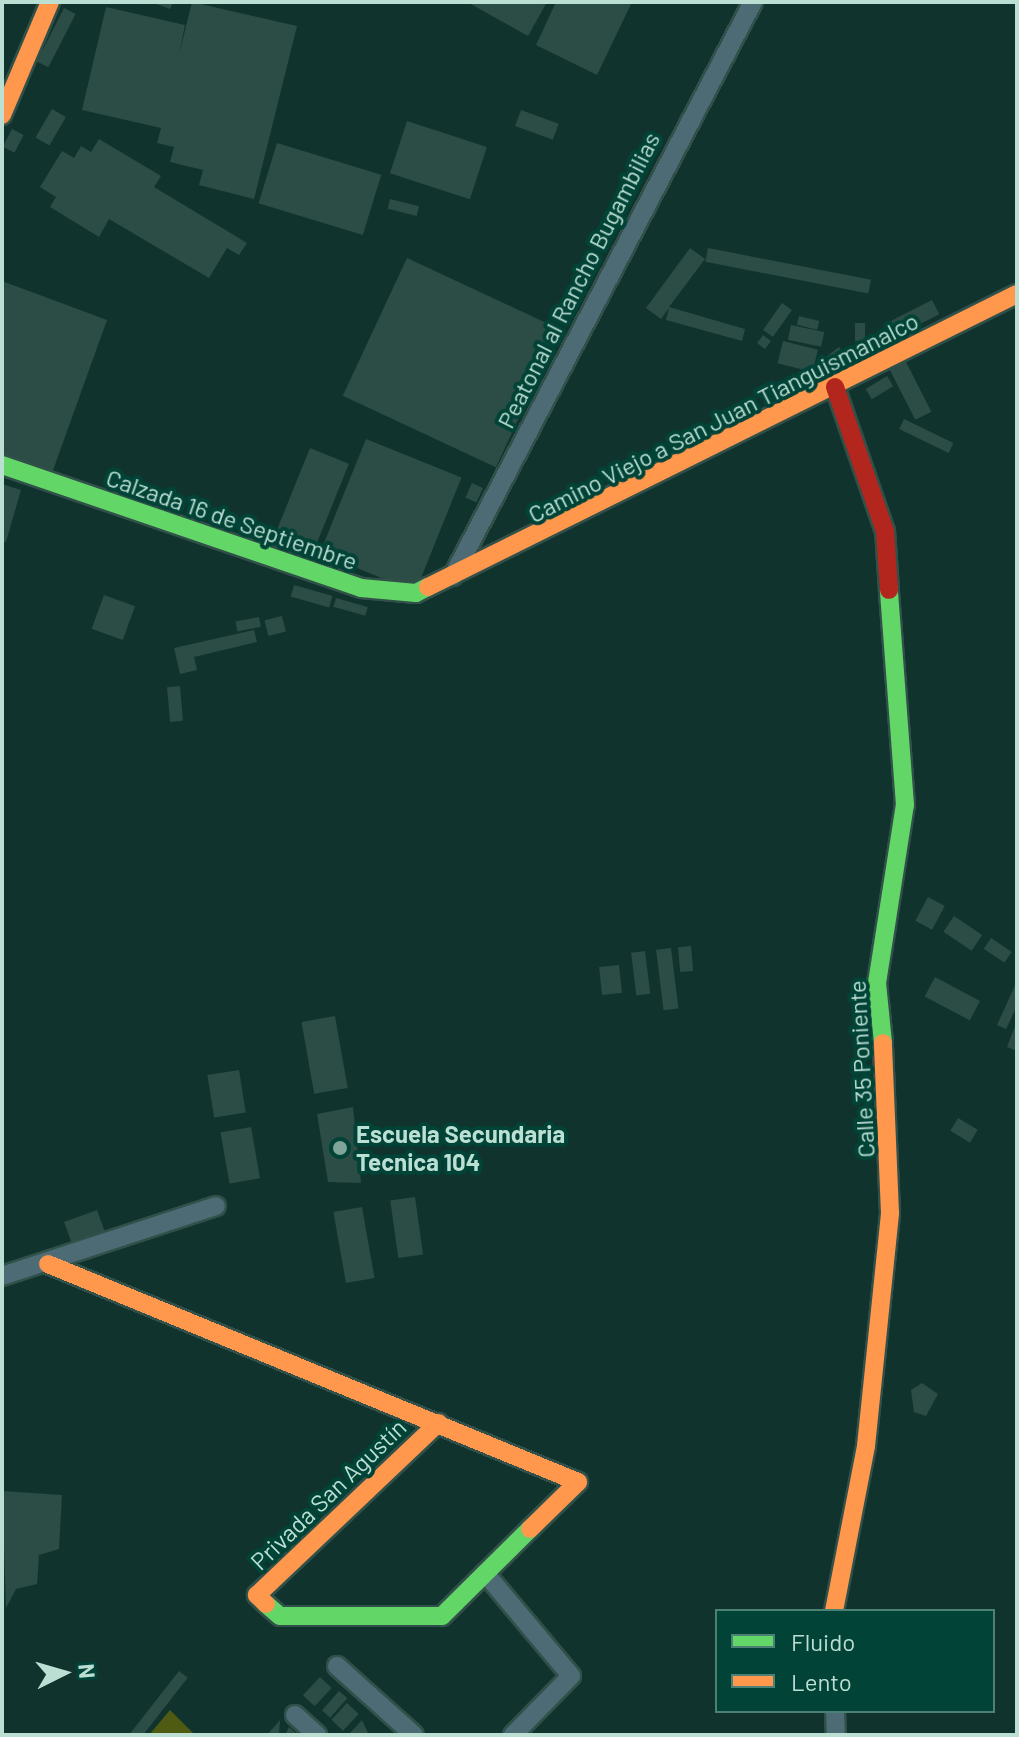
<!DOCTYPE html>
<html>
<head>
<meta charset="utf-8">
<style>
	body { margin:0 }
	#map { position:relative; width:1019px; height:1737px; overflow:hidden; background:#10342d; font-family:Barlow,sans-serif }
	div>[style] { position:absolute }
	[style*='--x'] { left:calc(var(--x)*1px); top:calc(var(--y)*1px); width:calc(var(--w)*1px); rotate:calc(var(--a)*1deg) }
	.green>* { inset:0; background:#4f5a12 }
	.building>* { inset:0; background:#2c4c46; transform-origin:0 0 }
	.roads { filter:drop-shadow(2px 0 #315049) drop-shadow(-2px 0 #315049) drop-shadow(0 2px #315049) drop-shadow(0 -2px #315049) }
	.street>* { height:18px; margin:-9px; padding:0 9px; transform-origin:9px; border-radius:9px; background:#4c6b74 }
	.fast>* { height:18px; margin:-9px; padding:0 9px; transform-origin:9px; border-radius:9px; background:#63d668 }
	.slow>* { height:18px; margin:-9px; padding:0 9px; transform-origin:9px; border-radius:9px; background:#ff974d }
	.jam>* { height:18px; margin:-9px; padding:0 9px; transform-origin:9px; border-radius:9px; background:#b3261e }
	.dots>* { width:22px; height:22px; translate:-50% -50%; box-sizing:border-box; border:4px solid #014336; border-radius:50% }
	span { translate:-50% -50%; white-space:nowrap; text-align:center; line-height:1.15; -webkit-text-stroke:8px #014336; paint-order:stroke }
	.street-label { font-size:24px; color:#bcdfd4 }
	.poi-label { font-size:24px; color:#bcdfd4; font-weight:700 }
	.left { translate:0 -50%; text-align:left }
	.frame { position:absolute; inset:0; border:4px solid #bcdfd4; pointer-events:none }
	.legend { position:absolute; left:715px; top:1609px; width:280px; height:104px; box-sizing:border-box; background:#014336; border:2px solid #4c8175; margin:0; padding:10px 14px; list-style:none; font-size:24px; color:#bcdfd4 }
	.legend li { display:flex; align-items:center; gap:16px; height:40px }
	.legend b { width:40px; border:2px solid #4c8175 }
	.north { position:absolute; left:24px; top:1633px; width:80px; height:80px; -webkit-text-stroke:6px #014336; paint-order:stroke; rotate:85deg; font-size:22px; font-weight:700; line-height:32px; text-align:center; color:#bcdfd4 }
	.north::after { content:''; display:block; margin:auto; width:28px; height:36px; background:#bcdfd4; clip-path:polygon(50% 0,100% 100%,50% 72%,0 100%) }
</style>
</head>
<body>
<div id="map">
	<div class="green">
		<div style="clip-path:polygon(170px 1710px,195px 1735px,149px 1735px)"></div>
	</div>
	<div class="building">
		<div style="clip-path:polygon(151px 2px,173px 2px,170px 9px)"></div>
		<div style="clip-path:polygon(192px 2px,297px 26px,254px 199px,199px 185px,203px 170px,170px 162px,174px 147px,157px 143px,161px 128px,82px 110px,106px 7px,185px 25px,179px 55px)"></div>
		<div style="clip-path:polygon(467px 2px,547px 2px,528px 36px)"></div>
		<div style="clip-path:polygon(556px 2px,632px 2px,597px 75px,536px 45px)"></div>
		<div style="left:64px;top:8px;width:13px;height:60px;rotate:27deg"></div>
		<div style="left:52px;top:109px;width:16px;height:33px;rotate:30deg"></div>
		<div style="left:521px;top:110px;width:40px;height:17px;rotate:20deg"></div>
		<div style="left:407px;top:121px;width:84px;height:55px;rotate:18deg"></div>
		<div style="left:12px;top:129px;width:13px;height:20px;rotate:27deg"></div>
		<div style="clip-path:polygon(99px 139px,161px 176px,154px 187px,247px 243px,239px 255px,227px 248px,209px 278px,109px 219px,99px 237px,50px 207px,56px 197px,40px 187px,62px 151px,74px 158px,81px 146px,91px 152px)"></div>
		<div style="left:277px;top:143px;width:109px;height:63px;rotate:17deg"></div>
		<div style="left:390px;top:199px;width:30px;height:10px;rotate:14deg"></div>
		<div style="clip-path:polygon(690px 248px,705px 259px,669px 307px,745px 329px,742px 341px,666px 320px,669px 308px,661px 319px,646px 308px)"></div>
		<div style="left:708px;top:248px;width:166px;height:14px;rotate:11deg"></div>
		<div style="left:407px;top:258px;width:169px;height:152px;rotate:25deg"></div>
		<div style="clip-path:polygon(2px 281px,107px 320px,52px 473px,2px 455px)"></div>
		<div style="left:932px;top:300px;width:16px;height:48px;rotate:63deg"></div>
		<div style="left:782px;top:303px;width:12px;height:33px;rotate:35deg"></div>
		<div style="left:799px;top:316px;width:21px;height:9px;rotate:14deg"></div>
		<div style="left:855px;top:323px;width:10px;height:18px"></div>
		<div style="left:791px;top:325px;width:34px;height:15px;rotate:12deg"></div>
		<div style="left:763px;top:335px;width:10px;height:10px;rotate:37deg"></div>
		<div style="left:783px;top:341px;width:36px;height:23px;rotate:14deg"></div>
		<div style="left:839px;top:347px;width:10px;height:24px;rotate:53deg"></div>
		<div style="left:905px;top:360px;width:58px;height:18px;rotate:63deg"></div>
		<div style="left:887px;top:376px;width:12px;height:25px;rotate:59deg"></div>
		<div style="left:904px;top:419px;width:55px;height:11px;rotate:26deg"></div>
		<div style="left:366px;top:439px;width:103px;height:123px;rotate:22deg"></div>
		<div style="left:310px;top:448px;width:42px;height:109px;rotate:22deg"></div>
		<div style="left:472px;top:483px;width:12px;height:16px;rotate:24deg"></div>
		<div style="clip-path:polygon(2px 484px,21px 490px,6px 542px,2px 541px)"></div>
		<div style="left:294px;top:585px;width:40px;height:12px;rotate:16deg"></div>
		<div style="left:104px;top:595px;width:33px;height:36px;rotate:20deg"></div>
		<div style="left:336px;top:598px;width:33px;height:9px;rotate:16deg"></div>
		<div style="left:282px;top:616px;width:16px;height:18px;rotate:76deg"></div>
		<div style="left:259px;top:617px;width:10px;height:24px;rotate:79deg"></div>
		<div style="clip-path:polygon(254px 630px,257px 642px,194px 657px,197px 670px,180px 674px,174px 648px)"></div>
		<div style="left:180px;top:686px;width:35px;height:13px;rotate:85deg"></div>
		<div style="left:928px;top:897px;width:19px;height:27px;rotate:28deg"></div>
		<div style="left:954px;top:916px;width:34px;height:19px;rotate:34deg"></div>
		<div style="left:991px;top:938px;width:25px;height:13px;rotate:34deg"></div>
		<div style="left:691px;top:946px;width:25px;height:13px;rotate:85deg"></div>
		<div style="left:671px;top:948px;width:61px;height:15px;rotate:83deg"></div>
		<div style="left:645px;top:951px;width:43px;height:14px;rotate:83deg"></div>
		<div style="left:619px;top:965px;width:28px;height:20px;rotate:84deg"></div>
		<div style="left:935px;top:977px;width:51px;height:22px;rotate:28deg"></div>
		<div style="clip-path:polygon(1017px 981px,1017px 1006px,1006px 1029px,997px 1025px)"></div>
		<div style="left:335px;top:1016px;width:73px;height:34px;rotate:80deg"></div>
		<div style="clip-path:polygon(1017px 1021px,1017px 1051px,1007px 1047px)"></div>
		<div style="left:239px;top:1070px;width:43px;height:32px;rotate:81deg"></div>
		<div style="clip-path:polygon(353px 1107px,361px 1183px,328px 1182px,317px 1114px)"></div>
		<div style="left:958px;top:1118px;width:23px;height:15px;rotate:31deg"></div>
		<div style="left:251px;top:1127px;width:52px;height:31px;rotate:80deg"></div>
		<div style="left:415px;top:1197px;width:58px;height:25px;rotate:82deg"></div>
		<div style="left:362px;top:1207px;width:72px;height:29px;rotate:80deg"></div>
		<div style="left:97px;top:1210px;width:23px;height:35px;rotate:70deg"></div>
		<div style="clip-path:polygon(922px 1383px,938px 1394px,926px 1416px,914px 1412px,911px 1390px)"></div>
		<div style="clip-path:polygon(2px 1491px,62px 1495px,59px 1549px,39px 1555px,37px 1584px,16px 1589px,6px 1608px)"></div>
		<div style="left:179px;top:1671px;width:11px;height:81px;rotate:38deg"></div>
		<div style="left:320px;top:1677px;width:16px;height:25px;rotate:43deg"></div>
		<div style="left:339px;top:1691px;width:11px;height:26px;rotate:41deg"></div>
		<div style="left:347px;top:1703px;width:16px;height:23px;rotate:43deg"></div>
		<div style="clip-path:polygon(280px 1720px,279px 1735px,267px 1735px)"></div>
		<div style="clip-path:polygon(362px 1720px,369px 1735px,352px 1735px,350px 1733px)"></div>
		<div style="clip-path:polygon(289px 1727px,298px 1735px,285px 1735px)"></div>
	</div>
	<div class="roads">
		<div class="street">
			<div style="--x:453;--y:576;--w:648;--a:-62.41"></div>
			<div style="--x:2;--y:1276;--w:225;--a:-18.1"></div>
			<div style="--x:485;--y:1573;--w:134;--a:50.1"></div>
			<div style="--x:571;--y:1676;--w:83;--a:134.5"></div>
			<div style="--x:337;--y:1666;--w:103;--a:41.9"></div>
			<div style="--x:835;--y:1711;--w:24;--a:88"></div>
			<div style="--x:295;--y:1715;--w:30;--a:42"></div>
		</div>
		<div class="fast">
			<div style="--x:2;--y:465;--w:379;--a:18.9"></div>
			<div style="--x:361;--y:588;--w:55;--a:5.2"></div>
			<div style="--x:416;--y:593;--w:13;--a:-27"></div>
			<div style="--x:883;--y:1043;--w:60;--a:-95.7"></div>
			<div style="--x:877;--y:983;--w:180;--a:-81.1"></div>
			<div style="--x:905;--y:805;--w:216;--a:-94.3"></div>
			<div style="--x:266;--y:1604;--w:18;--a:41"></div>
			<div style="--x:280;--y:1616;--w:162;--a:0"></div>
			<div style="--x:442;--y:1616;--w:124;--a:-44.7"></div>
		</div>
		<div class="slow">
			<div style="--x:2;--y:115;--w:123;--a:-67"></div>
			<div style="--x:428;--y:587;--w:658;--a:-26.45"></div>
			<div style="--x:48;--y:1264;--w:573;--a:22.36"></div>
			<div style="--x:578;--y:1482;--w:67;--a:135.6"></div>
			<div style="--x:266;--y:1604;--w:13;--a:-135"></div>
			<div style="--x:257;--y:1595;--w:250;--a:-43.5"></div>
			<div style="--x:834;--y:1611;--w:168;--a:-79"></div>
			<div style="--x:866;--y:1446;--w:234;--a:-84.1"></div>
			<div style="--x:890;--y:1213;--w:170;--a:-92.4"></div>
		</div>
		<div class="jam">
			<div style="--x:835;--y:387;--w:152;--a:70.9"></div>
			<div style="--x:885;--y:531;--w:59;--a:86.1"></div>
		</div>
	</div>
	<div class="dots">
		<div style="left:340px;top:1148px;background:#80a39a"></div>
	</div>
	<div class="street-label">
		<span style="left:578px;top:280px;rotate:-63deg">Peatonal al Rancho Bugambilias</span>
		<span style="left:723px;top:417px;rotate:-27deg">Camino Viejo a San Juan Tianguismanalco</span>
		<span style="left:232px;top:519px;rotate:19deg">Calzada 16 de Septiembre</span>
		<span style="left:861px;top:1069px;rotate:-93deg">Calle 35 Poniente</span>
		<span style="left:328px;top:1494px;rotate:-44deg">Privada San Agustín</span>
	</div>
	<div class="poi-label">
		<span class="left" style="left:356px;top:1148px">Escuela Secundaria<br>Tecnica 104</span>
	</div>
	<div class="frame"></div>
	<ul class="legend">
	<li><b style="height:10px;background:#63d668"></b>Fluido</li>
	<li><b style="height:10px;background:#ff974d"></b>Lento</li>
	</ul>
	<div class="north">N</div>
</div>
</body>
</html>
